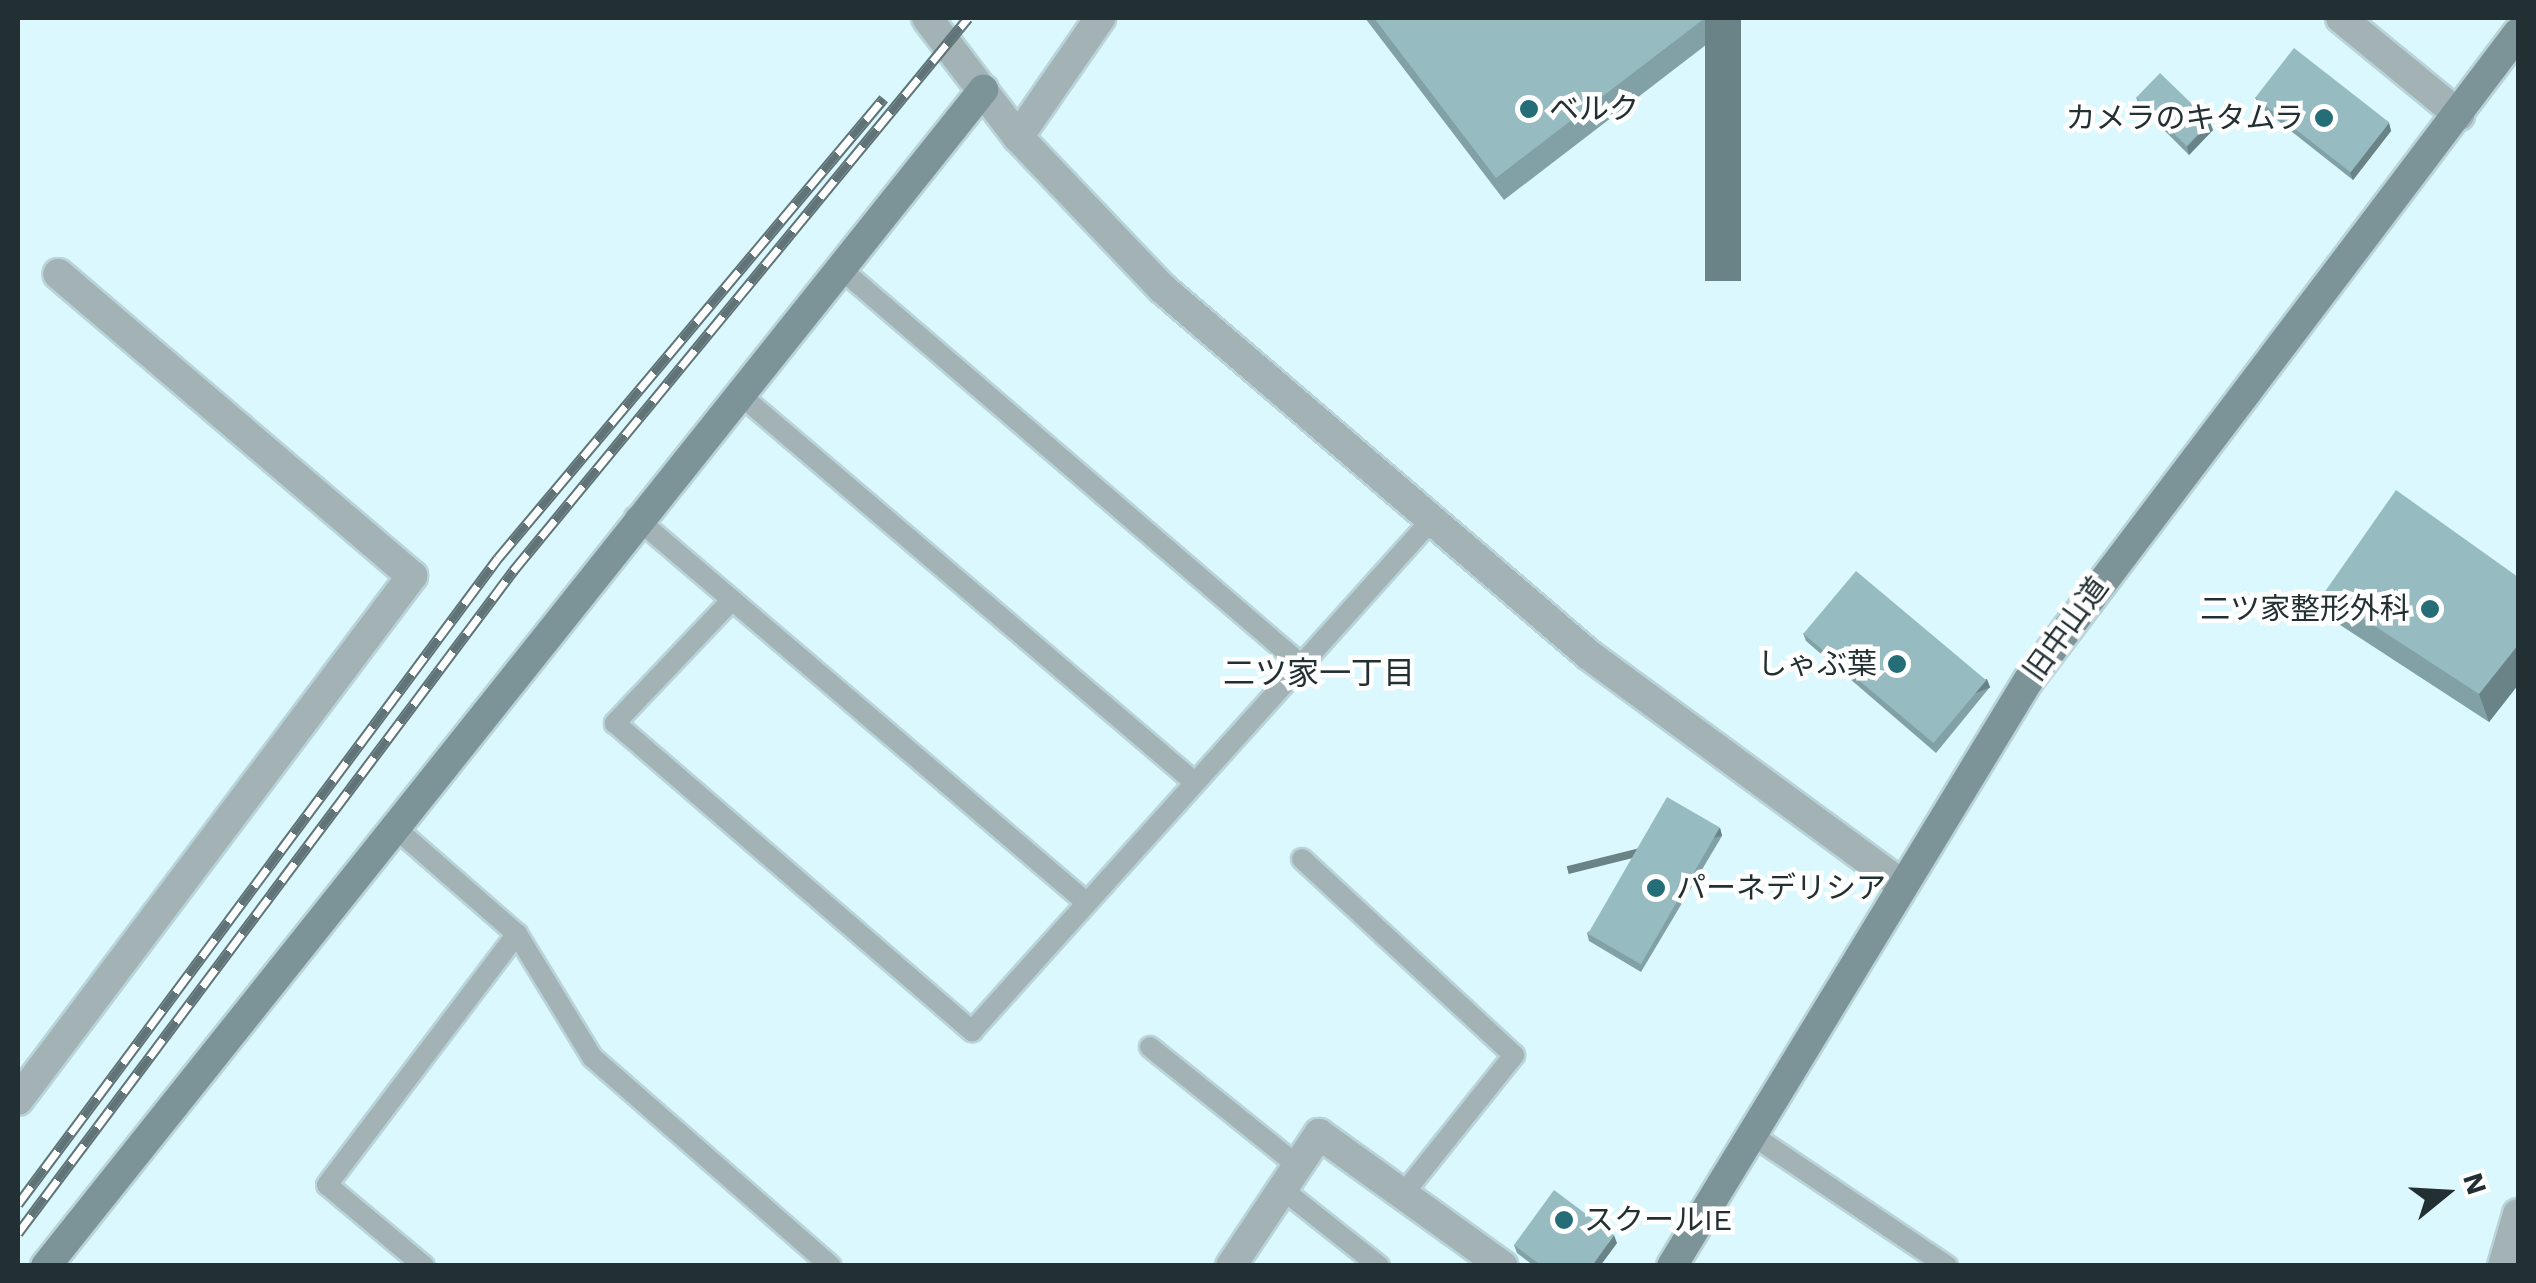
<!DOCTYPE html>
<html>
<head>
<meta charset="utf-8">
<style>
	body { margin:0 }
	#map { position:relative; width:2536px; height:1283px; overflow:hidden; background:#daf8fd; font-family:"Work Sans","Noto Sans JP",sans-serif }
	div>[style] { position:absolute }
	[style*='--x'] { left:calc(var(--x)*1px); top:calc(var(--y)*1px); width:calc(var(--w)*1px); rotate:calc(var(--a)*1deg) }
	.roads { filter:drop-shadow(2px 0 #b9d4d9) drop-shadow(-2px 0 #b9d4d9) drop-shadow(0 2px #b9d4d9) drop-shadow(0 -2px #b9d4d9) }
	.lane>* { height:20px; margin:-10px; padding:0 10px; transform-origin:10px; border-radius:10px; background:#a2b2b5 }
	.street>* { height:30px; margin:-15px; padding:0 15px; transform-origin:15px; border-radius:15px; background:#a2b2b5 }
	.secondary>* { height:30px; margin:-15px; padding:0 15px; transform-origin:15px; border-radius:15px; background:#7c9397 }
	.rail>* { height:11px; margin-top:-5.5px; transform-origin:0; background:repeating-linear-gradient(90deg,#fff 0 22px,#607377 0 44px); box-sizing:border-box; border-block:2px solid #607377 }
	.wall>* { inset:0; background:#81a1a6 }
	.shaded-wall>* { inset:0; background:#698387; transform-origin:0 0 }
	.building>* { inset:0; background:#96bbc1; transform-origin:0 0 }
	.dots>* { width:28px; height:28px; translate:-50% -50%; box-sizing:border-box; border:5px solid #fff; border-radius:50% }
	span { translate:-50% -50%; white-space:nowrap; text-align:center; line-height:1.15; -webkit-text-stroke:9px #fff; paint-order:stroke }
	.poi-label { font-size:30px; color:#223033 }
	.left { translate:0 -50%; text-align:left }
	.right { translate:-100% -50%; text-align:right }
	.street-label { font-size:30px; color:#223033 }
	.neighbourhood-label { font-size:32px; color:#223033 }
	.frame { position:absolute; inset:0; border:20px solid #223033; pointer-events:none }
	.north { position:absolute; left:2396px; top:1143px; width:100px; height:100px; -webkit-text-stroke:8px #fff; paint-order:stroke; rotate:72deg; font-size:28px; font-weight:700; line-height:40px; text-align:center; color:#223033 }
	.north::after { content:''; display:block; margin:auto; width:35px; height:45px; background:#223033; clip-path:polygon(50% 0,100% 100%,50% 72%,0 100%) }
</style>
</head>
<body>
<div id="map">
	<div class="roads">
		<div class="lane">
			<div style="--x:841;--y:269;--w:601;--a:40.68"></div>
			<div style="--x:738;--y:393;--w:597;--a:40.45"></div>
			<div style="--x:635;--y:517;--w:593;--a:40.49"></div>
			<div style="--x:729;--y:603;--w:166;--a:133.5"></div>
			<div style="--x:615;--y:723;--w:472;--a:40.8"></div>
			<div style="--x:972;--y:1031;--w:682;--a:-48.03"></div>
			<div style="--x:392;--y:825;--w:166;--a:41.1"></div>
			<div style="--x:517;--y:934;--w:144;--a:58.6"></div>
			<div style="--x:592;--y:1057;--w:317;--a:41.2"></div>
			<div style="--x:1302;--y:859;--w:289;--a:42.8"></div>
			<div style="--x:1514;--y:1055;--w:178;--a:128.6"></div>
			<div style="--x:1150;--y:1047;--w:190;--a:38.8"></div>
			<div style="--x:1749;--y:1133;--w:239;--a:33.9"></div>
			<div style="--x:1282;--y:1189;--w:124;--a:38.4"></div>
			<div style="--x:424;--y:1266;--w:126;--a:-140.1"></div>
			<div style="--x:327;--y:1185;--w:315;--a:-52.9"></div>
		</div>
		<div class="street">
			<div style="--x:927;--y:18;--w:150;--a:52.6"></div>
			<div style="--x:1018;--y:137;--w:210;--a:46.4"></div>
			<div style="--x:1163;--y:289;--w:562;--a:40.67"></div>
			<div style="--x:1589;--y:655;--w:385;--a:36.3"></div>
			<div style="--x:2341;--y:18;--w:153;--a:39.4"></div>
			<div style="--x:1018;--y:137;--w:145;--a:-55.4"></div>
			<div style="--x:18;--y:1100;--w:656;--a:-53.06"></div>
			<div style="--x:412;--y:576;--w:465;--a:-139.5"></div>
			<div style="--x:1231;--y:1266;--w:159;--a:-56.3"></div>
			<div style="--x:1319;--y:1134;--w:226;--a:35.7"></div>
			<div style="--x:2503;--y:1266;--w:54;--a:-73.9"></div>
		</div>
		<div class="secondary">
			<div style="--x:46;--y:1266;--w:1504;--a:-51.45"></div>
			<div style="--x:1672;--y:1266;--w:685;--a:-58.68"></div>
			<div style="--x:2028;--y:681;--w:812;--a:-52.9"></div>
		</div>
	</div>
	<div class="rail">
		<div style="--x:18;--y:1204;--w:805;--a:-53.39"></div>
		<div style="--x:498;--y:558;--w:600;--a:-50"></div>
		<div style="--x:18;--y:1233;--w:827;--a:-53.21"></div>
		<div style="--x:513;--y:571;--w:716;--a:-50.55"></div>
	</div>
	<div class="wall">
		<div style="clip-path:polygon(1365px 18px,1741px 18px,1504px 200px)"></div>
		<div style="clip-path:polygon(2136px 97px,2213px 130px,2189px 155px,2139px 105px)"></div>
		<div style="clip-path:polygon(2255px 97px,2389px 123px,2391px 131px,2353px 180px,2258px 105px)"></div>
		<div style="clip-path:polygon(2518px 577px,2518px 685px,2489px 722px,2334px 621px,2324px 593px)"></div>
		<div style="clip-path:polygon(1803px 633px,1990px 687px,1936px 753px,1806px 641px)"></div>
		<div style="clip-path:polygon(1720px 828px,1722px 836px,1641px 972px,1589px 941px,1587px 933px)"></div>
		<div style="clip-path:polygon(1617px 1243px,1600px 1266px,1534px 1266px,1517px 1253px,1514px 1245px)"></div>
	</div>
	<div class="shaded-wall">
		<div style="left:1705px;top:18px;width:36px;height:263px"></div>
		<div style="clip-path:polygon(2210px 122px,2213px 130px,2189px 155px,2187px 147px)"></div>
		<div style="clip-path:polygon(2389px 123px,2391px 131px,2353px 180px,2350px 173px)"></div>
		<div style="clip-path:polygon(2518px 645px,2518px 685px,2489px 722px,2479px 694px)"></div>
		<div style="left:1987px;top:679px;width:9px;height:85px;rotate:69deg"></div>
		<div style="left:1720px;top:828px;width:8px;height:158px;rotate:76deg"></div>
		<div style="clip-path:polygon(1614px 1235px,1617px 1243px,1600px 1266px,1592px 1266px)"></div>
	</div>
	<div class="building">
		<div style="clip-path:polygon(1374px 18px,1705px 18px,1496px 178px)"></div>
		<div style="left:2294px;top:48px;width:121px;height:63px;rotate:38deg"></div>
		<div style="left:2160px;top:73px;width:70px;height:34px;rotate:44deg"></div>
		<div style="clip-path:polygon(2396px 490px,2518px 577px,2518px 645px,2479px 694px,2324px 593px)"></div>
		<div style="left:1856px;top:571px;width:170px;height:82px;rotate:40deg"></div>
		<div style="left:1667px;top:797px;width:61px;height:158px;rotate:30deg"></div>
		<div style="clip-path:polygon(1554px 1190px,1614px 1235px,1592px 1266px,1542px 1266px,1514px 1245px)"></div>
	</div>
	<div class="dots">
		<div style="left:1529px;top:109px;background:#256e78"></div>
		<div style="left:2324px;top:118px;background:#256e78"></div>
		<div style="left:2430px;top:609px;background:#256e78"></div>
		<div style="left:1897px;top:664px;background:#256e78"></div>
		<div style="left:1656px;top:888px;background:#256e78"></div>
		<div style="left:1564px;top:1220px;background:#256e78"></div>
	</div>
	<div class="poi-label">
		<span class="left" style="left:1549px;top:109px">ベルク</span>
		<span class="right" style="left:2304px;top:118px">カメラのキタムラ</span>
		<span class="right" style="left:2410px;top:609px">二ツ家整形外科</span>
		<span class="right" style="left:1877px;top:664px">しゃぶ葉</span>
		<span class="left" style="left:1676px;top:888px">パーネデリシア</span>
		<span class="left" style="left:1584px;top:1220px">スクールIE</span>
	</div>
	<div class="street-label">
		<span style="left:2066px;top:629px;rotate:-54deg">旧中山道</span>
	</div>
	<div class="neighbourhood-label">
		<span style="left:1319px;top:673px">二ツ家一丁目</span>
	</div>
	<div class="frame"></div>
	<div class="north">N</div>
</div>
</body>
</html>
